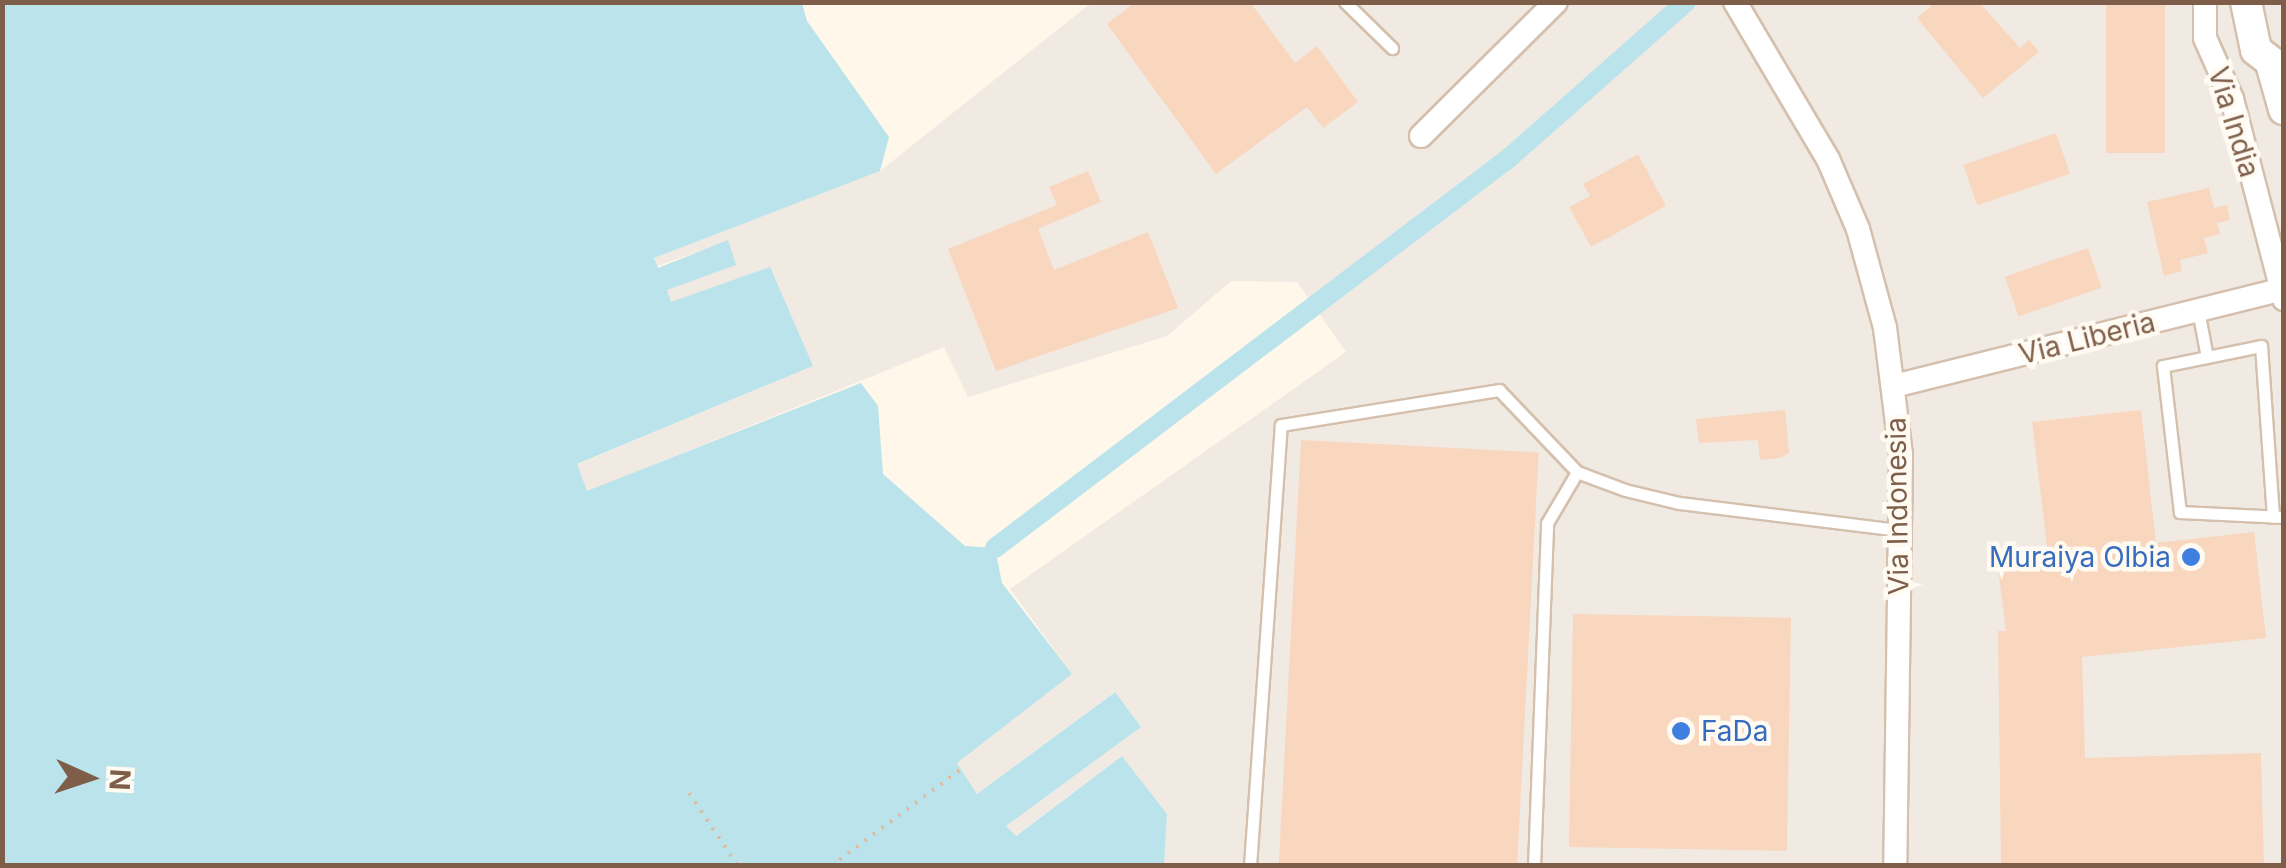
<!DOCTYPE html>
<html>
<head>
<meta charset="utf-8">
<style>
	body { margin:0 }
	#map { position:relative; width:2286px; height:868px; overflow:hidden; background:#fff7ea; font-family:Inter,sans-serif }
	div>[style] { position:absolute }
	[style*='--x'] { left:calc(var(--x)*1px); top:calc(var(--y)*1px); width:calc(var(--w)*1px); rotate:calc(var(--a)*1deg) }
	.industrial>* { inset:0; background:#f0eae3 }
	.water>* { inset:0; background:#bbe3ec }
	.canal>* { height:20px; margin:-10px; padding:0 10px; transform-origin:10px; border-radius:10px; background:#bbe3ec }
	.building>* { inset:0; background:#f8d7be; transform-origin:0 0 }
	.path>* { height:4px; margin-top:-2px; transform-origin:0; background:repeating-linear-gradient(90deg,#debaa0 0 2.5px,transparent 0 10.5px) }
	.roads { filter:drop-shadow(2px 0 #d4c0ad) drop-shadow(-2px 0 #d4c0ad) drop-shadow(0 2px #d4c0ad) drop-shadow(0 -2px #d4c0ad) }
	.lane>* { height:11px; margin:-5.5px; padding:0 5.5px; transform-origin:5.5px; border-radius:5.5px; background:#fff }
	.street>* { height:22px; margin:-11px; padding:0 11px; transform-origin:11px; border-radius:11px; background:#fff }
	.secondary>* { height:30px; margin:-15px; padding:0 15px; transform-origin:15px; border-radius:15px; background:#fff }
	.dots>* { width:28px; height:28px; translate:-50% -50%; box-sizing:border-box; border:5px solid #fffbf3; border-radius:50% }
	span { translate:-50% -50%; white-space:nowrap; text-align:center; line-height:1.15; -webkit-text-stroke:9px #fffbf3; paint-order:stroke }
	.street-label { font-size:28px; color:#7e5e49 }
	.shop-label { font-size:28px; color:#366cbe }
	.right { translate:-100% -50%; text-align:right }
	.left { translate:0 -50%; text-align:left }
	.frame { position:absolute; inset:0; border:5px solid #7e5e49; pointer-events:none }
	.north { position:absolute; left:40px; top:728px; width:100px; height:100px; -webkit-text-stroke:8px #fffbf3; paint-order:stroke; rotate:93deg; font-size:28px; font-weight:700; line-height:40px; text-align:center; color:#7e5e49 }
	.north::after { content:''; display:block; margin:auto; width:35px; height:45px; background:#7e5e49; clip-path:polygon(50% 0,100% 100%,50% 72%,0 100%) }
</style>
</head>
<body>
<div id="map">
	<div class="industrial">
		<div style="clip-path:polygon(1091px 3px,2283px 3px,2283px 865px,1164px 865px,1167px 814px,1122px 756px,1015px 836px,1006px 826px,1141px 727px,1114px 692px,977px 794px,956px 762px,1072px 674px,1010px 589px,1346px 352px,1297px 282px,1231px 281px,1167px 336px,968px 397px,944px 347px,587px 492px,576px 465px,813px 366px,671px 303px,666px 290px,735px 265px,728px 241px,657px 266px,654px 258px,880px 171px)"></div>
	</div>
	<div class="water">
		<div style="clip-path:polygon(2px 3px,802px 3px,807px 21px,889px 137px,880px 171px,654px 258px,658px 268px,728px 240px,736px 265px,667px 290px,671px 302px,770px 267px,813px 366px,577px 464px,587px 491px,861px 383px,878px 406px,883px 474px,965px 546px,995px 548px,1002px 583px,1072px 674px,957px 763px,977px 794px,1115px 692px,1141px 727px,1006px 826px,1016px 836px,1122px 756px,1167px 814px,1164px 865px,3px 865px)"></div>
	</div>
	<div class="canal">
		<div style="--x:995;--y:548;--w:645;--a:-37.19"></div>
		<div style="--x:1509;--y:158;--w:236;--a:-41.4"></div>
	</div>
	<div class="building">
		<div style="clip-path:polygon(1136px 2px,1250px 2px,1295px 63px,1317px 46px,1358px 102px,1323px 128px,1307px 107px,1216px 174px,1107px 24px)"></div>
		<div style="clip-path:polygon(1936px 2px,1979px 2px,2020px 48px,2029px 40px,2039px 52px,1983px 98px,1917px 18px)"></div>
		<div style="left:2106px;top:2px;width:59px;height:151px"></div>
		<div style="left:2056px;top:133px;width:43px;height:98px;rotate:71deg"></div>
		<div style="clip-path:polygon(1638px 154px,1666px 206px,1591px 247px,1569px 207px,1590px 196px,1583px 184px)"></div>
		<div style="clip-path:polygon(1088px 171px,1101px 202px,1038px 229px,1054px 270px,1148px 232px,1178px 308px,996px 371px,948px 249px,1057px 205px,1049px 187px)"></div>
		<div style="clip-path:polygon(2209px 188px,2214px 208px,2227px 205px,2230px 220px,2217px 223px,2220px 234px,2204px 238px,2208px 253px,2180px 260px,2182px 271px,2164px 276px,2147px 202px)"></div>
		<div style="left:2088px;top:248px;width:42px;height:88px;rotate:71deg"></div>
		<div style="clip-path:polygon(1785px 410px,1789px 453px,1780px 458px,1760px 460px,1758px 440px,1699px 443px,1696px 419px)"></div>
		<div style="clip-path:polygon(2141px 410px,2156px 543px,2254px 532px,2266px 638px,2082px 657px,2085px 758px,2261px 753px,2264px 866px,2001px 866px,1998px 631px,2006px 631px,1997px 559px,2048px 554px,2032px 422px)"></div>
		<div style="left:1301px;top:440px;width:238px;height:426px;rotate:3deg"></div>
		<div style="left:1573px;top:614px;width:218px;height:233px;rotate:1deg"></div>
	</div>
	<div class="path">
		<div style="--x:689;--y:793;--w:88;--a:56.1"></div>
		<div style="--x:831;--y:866;--w:162;--a:-36.7"></div>
	</div>
	<div class="roads">
		<div class="lane">
			<div style="--x:1345;--y:2;--w:66;--a:44.4"></div>
			<div style="--x:2198;--y:310;--w:48;--a:79.2"></div>
			<div style="--x:2273;--y:517;--w:171;--a:-94"></div>
			<div style="--x:2261;--y:346;--w:100;--a:168.5"></div>
			<div style="--x:2163;--y:366;--w:147;--a:83.4"></div>
			<div style="--x:2180;--y:512;--w:104;--a:2.8"></div>
			<div style="--x:1250;--y:866;--w:442;--a:-86"></div>
			<div style="--x:1281;--y:425;--w:221;--a:-9.1"></div>
			<div style="--x:1499;--y:390;--w:113;--a:46.4"></div>
			<div style="--x:1577;--y:472;--w:51;--a:20.6"></div>
			<div style="--x:1625;--y:490;--w:56;--a:13.5"></div>
			<div style="--x:1679;--y:503;--w:223;--a:7"></div>
			<div style="--x:1534;--y:866;--w:343;--a:-87.8"></div>
			<div style="--x:1547;--y:523;--w:59;--a:-59.5"></div>
		</div>
		<div class="street">
			<div style="--x:1735;--y:2;--w:182;--a:59.4"></div>
			<div style="--x:1828;--y:159;--w:76;--a:66.8"></div>
			<div style="--x:1858;--y:229;--w:103;--a:74.7"></div>
			<div style="--x:1885;--y:328;--w:127;--a:82.8"></div>
			<div style="--x:1901;--y:454;--w:412;--a:90.8"></div>
			<div style="--x:2205;--y:2;--w:36;--a:90"></div>
			<div style="--x:2205;--y:38;--w:67;--a:66.1"></div>
			<div style="--x:2232;--y:99;--w:207;--a:75.4"></div>
			<div style="--x:1421;--y:136;--w:190;--a:-44.8"></div>
			<div style="--x:1894;--y:386;--w:398;--a:-14"></div>
		</div>
		<div class="secondary">
			<div style="--x:2246;--y:2;--w:49;--a:78.2"></div>
			<div style="--x:2256;--y:50;--w:36;--a:38"></div>
			<div style="--x:2272;--y:67;--w:44;--a:74.1"></div>
		</div>
	</div>
	<div class="dots">
		<div style="left:2191px;top:557px;background:#3f7fe0"></div>
		<div style="left:1681px;top:731px;background:#3f7fe0"></div>
	</div>
	<div class="street-label">
		<span style="left:2234px;top:122px;rotate:73deg">Via India</span>
		<span style="left:2087px;top:338px;rotate:-14deg">Via Liberia</span>
		<span style="left:1897px;top:506px;rotate:-91deg">Via Indonesia</span>
	</div>
	<div class="shop-label">
		<span class="right" style="left:2171px;top:557px">Muraiya Olbia</span>
		<span class="left" style="left:1701px;top:731px">FaDa</span>
	</div>
	<div class="frame"></div>
	<div class="north">N</div>
</div>
</body>
</html>
